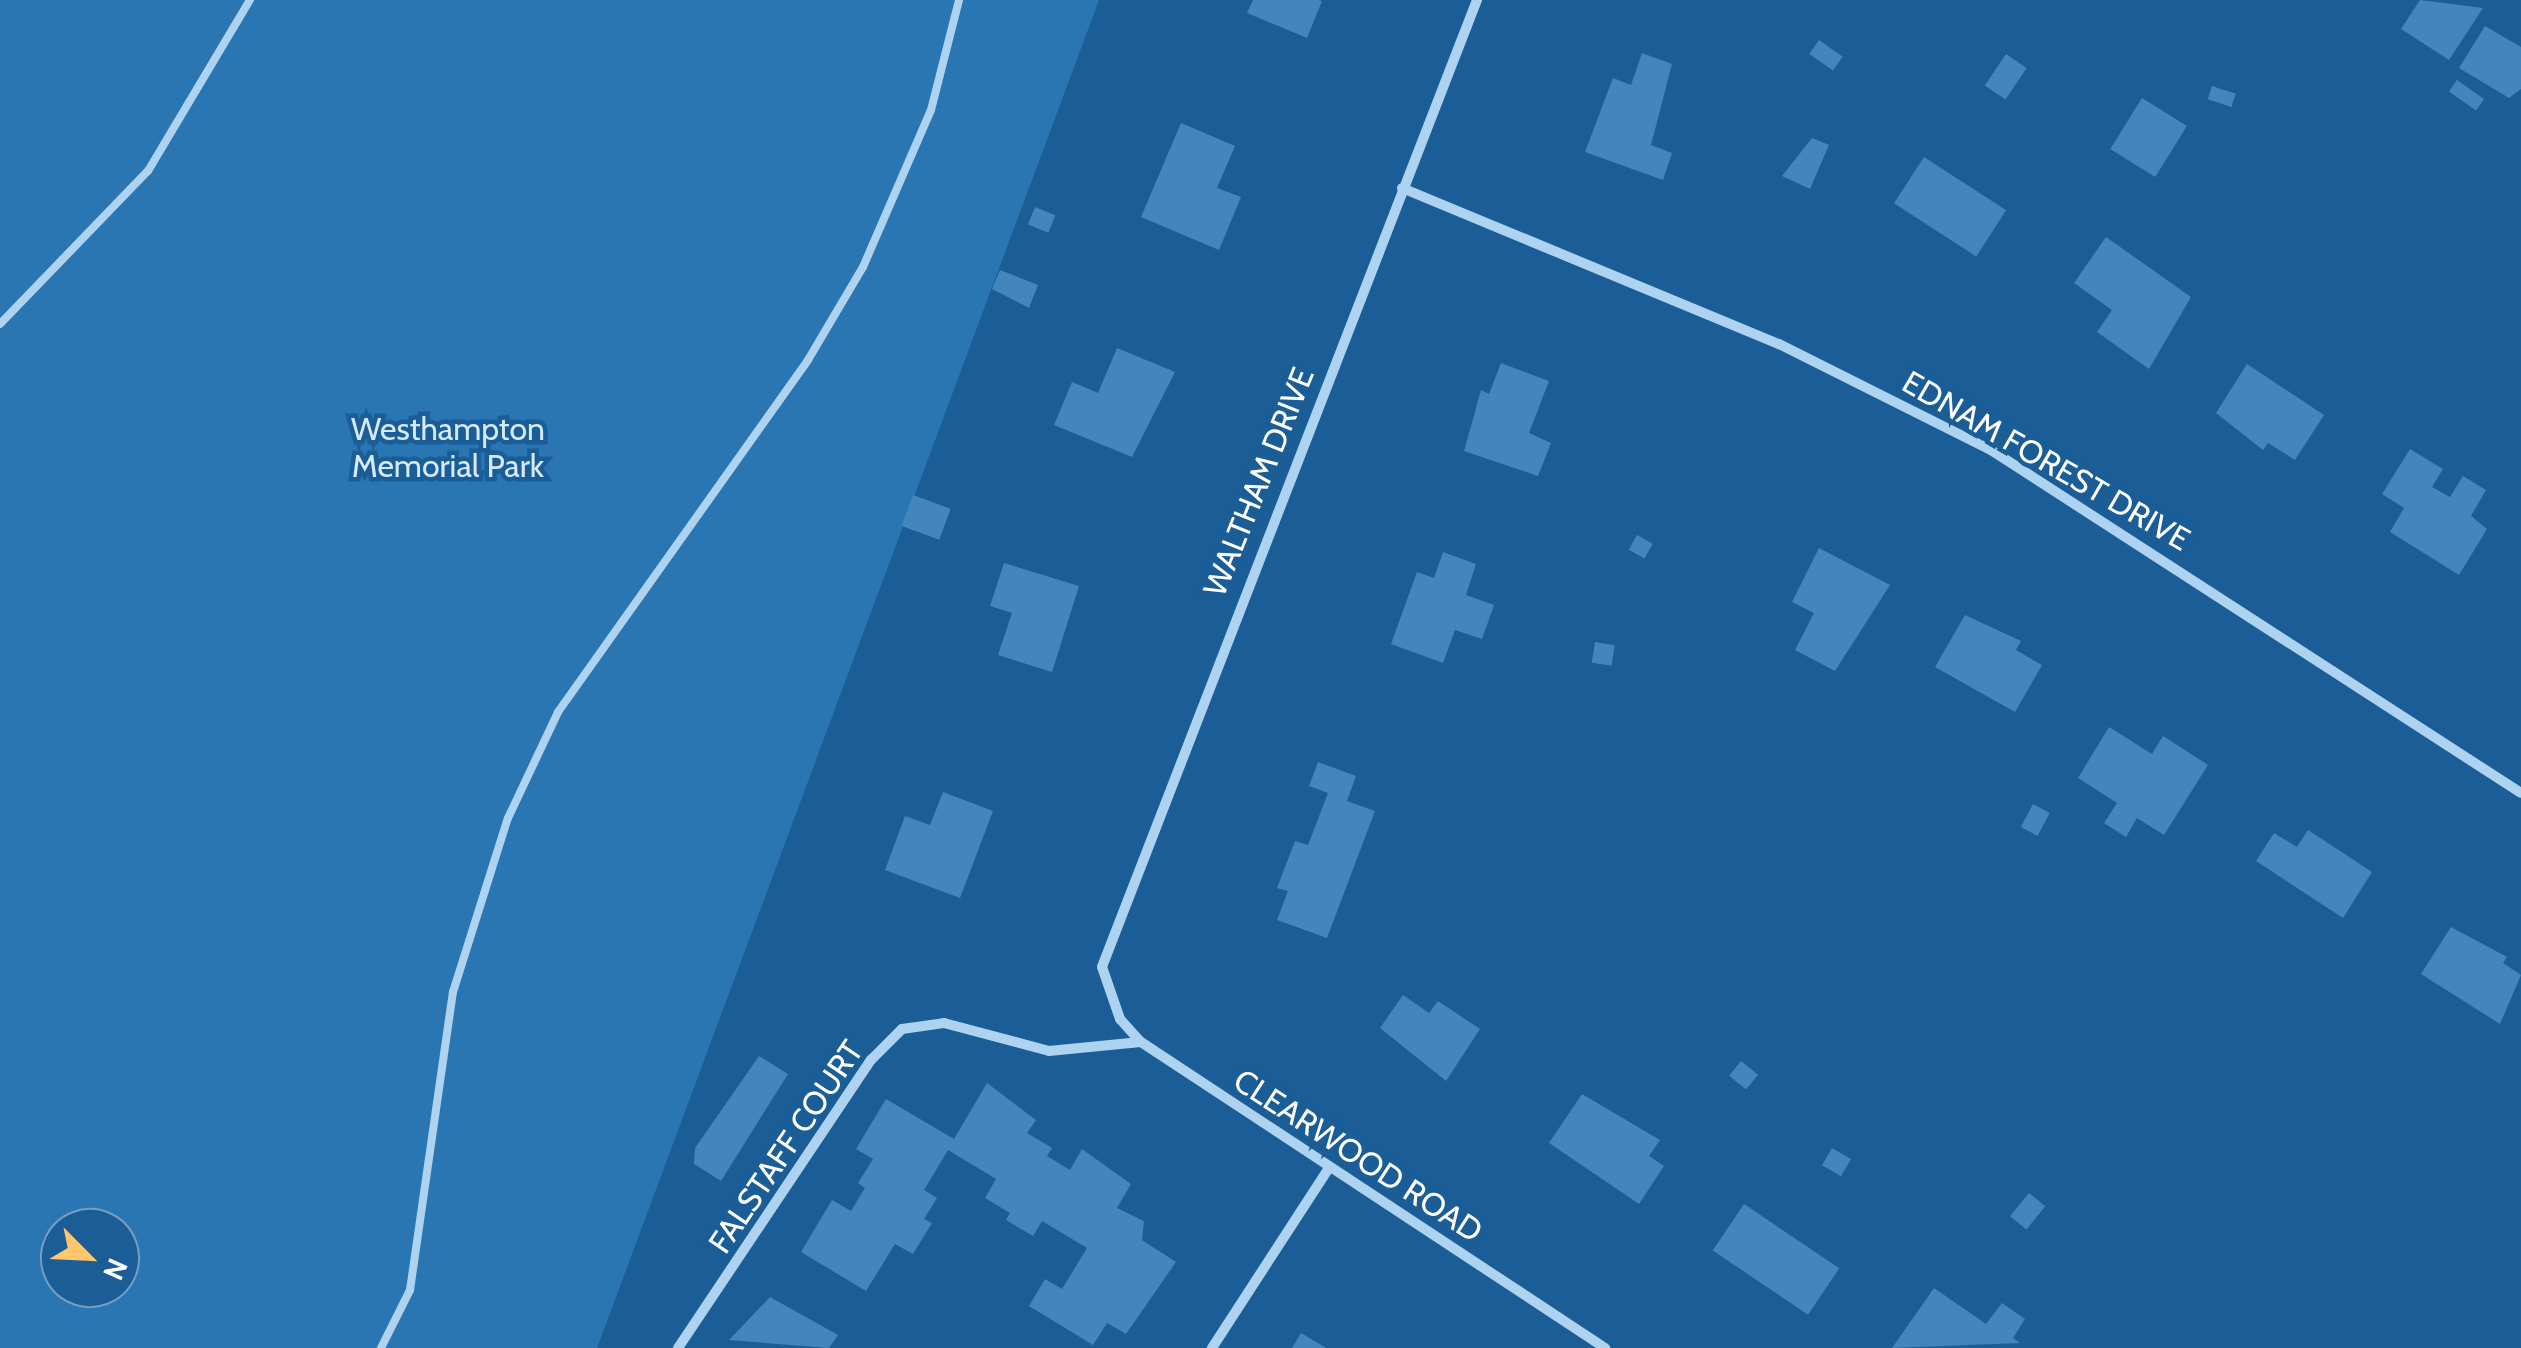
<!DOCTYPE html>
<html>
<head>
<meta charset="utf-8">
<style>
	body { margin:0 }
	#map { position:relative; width:2521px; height:1348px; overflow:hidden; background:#1a5d97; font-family:Cabin,sans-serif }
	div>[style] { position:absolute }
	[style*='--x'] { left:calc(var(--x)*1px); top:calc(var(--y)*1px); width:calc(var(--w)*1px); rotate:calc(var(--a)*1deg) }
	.green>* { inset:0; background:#2a76b3 }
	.building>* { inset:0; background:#4386be; transform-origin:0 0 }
	.lane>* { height:8px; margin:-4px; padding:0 4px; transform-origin:4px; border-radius:4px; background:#aed3f0 }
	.street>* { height:10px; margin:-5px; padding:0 5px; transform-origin:5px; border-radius:5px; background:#aed3f0 }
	span { translate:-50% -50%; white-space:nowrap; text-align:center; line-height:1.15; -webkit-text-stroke:9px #1a5d97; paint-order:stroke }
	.park-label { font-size:32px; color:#d5eafb }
	.street-label { font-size:32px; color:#fff }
	.north { position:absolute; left:40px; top:1208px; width:100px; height:100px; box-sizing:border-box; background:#1a5d97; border:2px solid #769ec1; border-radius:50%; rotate:114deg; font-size:28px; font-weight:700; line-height:40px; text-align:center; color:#fff }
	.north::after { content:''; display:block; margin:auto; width:35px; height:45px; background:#ffc66d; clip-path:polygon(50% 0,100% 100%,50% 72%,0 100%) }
</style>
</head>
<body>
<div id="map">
	<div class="green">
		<div style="clip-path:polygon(evenodd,0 0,1099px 0,597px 1348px,0 1348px,0 0,60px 1228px,120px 1228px,120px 1288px,60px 1288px,60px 1228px)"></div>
	</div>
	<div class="building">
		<div style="clip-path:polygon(1253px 0,1319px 0,1322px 1px,1307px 38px,1247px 13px)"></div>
		<div style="clip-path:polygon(2420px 0,2483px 8px,2449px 60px,2401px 29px)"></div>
		<div style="clip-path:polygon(2485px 26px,2521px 47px,2521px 89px,2509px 98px,2459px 68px)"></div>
		<div style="left:1819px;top:40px;width:29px;height:17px;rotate:35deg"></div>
		<div style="clip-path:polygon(1642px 53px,1672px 64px,1651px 145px,1672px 153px,1663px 180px,1585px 152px,1613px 78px,1631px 85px)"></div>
		<div style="left:2006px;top:54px;width:25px;height:38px;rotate:34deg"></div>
		<div style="left:2457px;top:80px;width:33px;height:14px;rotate:35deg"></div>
		<div style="left:2212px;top:86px;width:25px;height:14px;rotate:18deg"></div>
		<div style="left:2142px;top:98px;width:53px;height:60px;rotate:32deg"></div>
		<div style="clip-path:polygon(1181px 123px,1235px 146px,1217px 188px,1241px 197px,1219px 250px,1141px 217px)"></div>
		<div style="clip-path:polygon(1812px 138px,1829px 145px,1810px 189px,1782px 176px)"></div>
		<div style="left:1924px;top:157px;width:98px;height:55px;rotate:33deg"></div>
		<div style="left:1035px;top:207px;width:22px;height:19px;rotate:22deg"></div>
		<div style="clip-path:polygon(2106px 237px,2191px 297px,2149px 369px,2097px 332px,2112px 310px,2074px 283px)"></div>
		<div style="clip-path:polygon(1000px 270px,1038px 285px,1029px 308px,992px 289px)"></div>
		<div style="clip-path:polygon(1117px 348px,1175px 372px,1132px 457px,1054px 425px,1072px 382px,1098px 393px)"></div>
		<div style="clip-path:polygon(1501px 363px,1549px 381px,1529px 433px,1551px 443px,1538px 476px,1464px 451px,1481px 390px,1489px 394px)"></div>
		<div style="clip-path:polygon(2247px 364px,2324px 415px,2295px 460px,2268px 443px,2263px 450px,2216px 413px)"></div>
		<div style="clip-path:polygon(2410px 449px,2443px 469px,2432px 487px,2450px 497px,2463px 476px,2486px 490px,2471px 516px,2487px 529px,2459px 575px,2390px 532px,2404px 508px,2382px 494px)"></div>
		<div style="left:913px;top:495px;width:40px;height:33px;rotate:20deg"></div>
		<div style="left:1637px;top:535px;width:18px;height:17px;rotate:29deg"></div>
		<div style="clip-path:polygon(1819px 548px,1890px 585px,1835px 671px,1795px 650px,1814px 613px,1792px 602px)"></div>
		<div style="clip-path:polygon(1443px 552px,1476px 564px,1466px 595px,1494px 605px,1482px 639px,1455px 630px,1443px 663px,1391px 644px,1417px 572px,1434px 578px)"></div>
		<div style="clip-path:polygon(1004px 563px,1079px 586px,1052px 672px,998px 655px,1012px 613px,990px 606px)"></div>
		<div style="clip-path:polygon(1965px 615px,2021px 641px,2016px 650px,2042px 665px,2015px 712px,1935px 667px)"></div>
		<div style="left:1595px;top:642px;width:20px;height:21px;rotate:9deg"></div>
		<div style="clip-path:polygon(2109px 727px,2152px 754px,2163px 736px,2208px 765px,2164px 835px,2137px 818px,2126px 837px,2104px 823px,2117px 803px,2078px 778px)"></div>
		<div style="clip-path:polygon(1318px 762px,1356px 776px,1347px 801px,1375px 811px,1327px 938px,1277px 920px,1288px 891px,1277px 888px,1295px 841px,1308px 845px,1328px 793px,1309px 786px)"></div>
		<div style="clip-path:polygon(943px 792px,993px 811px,960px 898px,885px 870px,905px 816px,930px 825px)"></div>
		<div style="left:2033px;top:804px;width:19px;height:26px;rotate:28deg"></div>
		<div style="clip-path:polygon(2308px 830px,2372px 872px,2343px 918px,2256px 861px,2274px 833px,2297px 847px)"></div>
		<div style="clip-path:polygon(2451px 927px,2507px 957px,2503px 963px,2521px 975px,2500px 1024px,2421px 974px)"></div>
		<div style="clip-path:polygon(1403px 995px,1429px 1013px,1438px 1001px,1480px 1029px,1446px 1081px,1380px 1028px)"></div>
		<div style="clip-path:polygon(759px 1056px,788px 1074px,721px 1181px,694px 1164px,695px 1148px)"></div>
		<div style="left:1741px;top:1061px;width:22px;height:19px;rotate:39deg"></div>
		<div style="clip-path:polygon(987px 1083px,1036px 1120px,1027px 1133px,1052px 1148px,1047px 1156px,1070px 1170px,1082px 1149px,1131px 1184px,1117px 1208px,1144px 1221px,1142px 1240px,1176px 1262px,1126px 1334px,1107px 1323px,1093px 1345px,1029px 1306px,1045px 1279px,1062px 1289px,1087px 1248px,1042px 1221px,1033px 1236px,1006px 1220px,1010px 1213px,985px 1198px,996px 1179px,948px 1150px,924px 1190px,937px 1198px,924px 1219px,932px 1223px,913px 1254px,895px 1244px,866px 1291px,801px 1252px,832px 1200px,851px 1211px,865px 1188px,858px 1183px,873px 1159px,856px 1149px,886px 1099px,954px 1139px)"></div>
		<div style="clip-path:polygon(1582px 1094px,1660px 1140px,1649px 1156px,1664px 1166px,1639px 1204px,1549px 1143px)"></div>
		<div style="left:1832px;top:1148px;width:22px;height:20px;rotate:30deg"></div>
		<div style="left:2029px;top:1193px;width:21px;height:30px;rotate:39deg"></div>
		<div style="left:1744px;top:1204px;width:115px;height:56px;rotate:34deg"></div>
		<div style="clip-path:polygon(1934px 1288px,1986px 1324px,2002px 1303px,2025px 1319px,2013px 1338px,2020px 1343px,1892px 1348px)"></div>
		<div style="clip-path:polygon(770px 1297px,838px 1335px,829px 1348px,729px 1340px)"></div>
		<div style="clip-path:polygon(1301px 1333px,1326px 1348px,1292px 1348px)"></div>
	</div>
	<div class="lane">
		<div style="--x:0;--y:324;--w:213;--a:-46"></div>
		<div style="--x:148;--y:171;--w:199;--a:-59.2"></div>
		<div style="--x:381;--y:1348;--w:65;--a:-63.4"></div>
		<div style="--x:410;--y:1290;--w:301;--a:-81.8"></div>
		<div style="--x:453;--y:992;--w:182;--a:-72.5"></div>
		<div style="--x:508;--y:818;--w:117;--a:-64.7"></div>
		<div style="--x:558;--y:712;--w:432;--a:-54.6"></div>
		<div style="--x:808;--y:360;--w:108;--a:-59.4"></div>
		<div style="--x:863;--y:267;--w:171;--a:-66.6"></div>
		<div style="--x:931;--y:110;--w:114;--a:-75.7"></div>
	</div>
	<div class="street">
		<div style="--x:1477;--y:0;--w:1037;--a:111.2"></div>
		<div style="--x:1102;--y:967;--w:55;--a:70.9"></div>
		<div style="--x:1120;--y:1019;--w:31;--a:48"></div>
		<div style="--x:1141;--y:1042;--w:556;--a:33.4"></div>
		<div style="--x:1402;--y:188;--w:408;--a:22.5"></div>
		<div style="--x:1779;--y:344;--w:237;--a:26.6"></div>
		<div style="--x:1991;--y:450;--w:631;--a:32.91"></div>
		<div style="--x:678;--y:1348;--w:347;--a:-56.2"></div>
		<div style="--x:871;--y:1060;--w:44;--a:-45"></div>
		<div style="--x:902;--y:1029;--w:42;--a:-8.1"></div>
		<div style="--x:944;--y:1023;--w:109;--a:14.9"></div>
		<div style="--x:1049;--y:1051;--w:92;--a:-5.6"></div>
		<div style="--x:1212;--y:1348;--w:215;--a:-57"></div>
	</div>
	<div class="park-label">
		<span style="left:448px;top:448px">Westhampton<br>Memorial Park</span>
	</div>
	<div class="street-label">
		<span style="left:2046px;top:461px;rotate:30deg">EDNAM FOREST DRIVE</span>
		<span style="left:1259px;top:482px;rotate:-68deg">WALTHAM DRIVE</span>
		<span style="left:786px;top:1147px;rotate:-56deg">FALSTAFF COURT</span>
		<span style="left:1358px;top:1156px;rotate:33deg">CLEARWOOD ROAD</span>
	</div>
	<div class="north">N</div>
</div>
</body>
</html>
